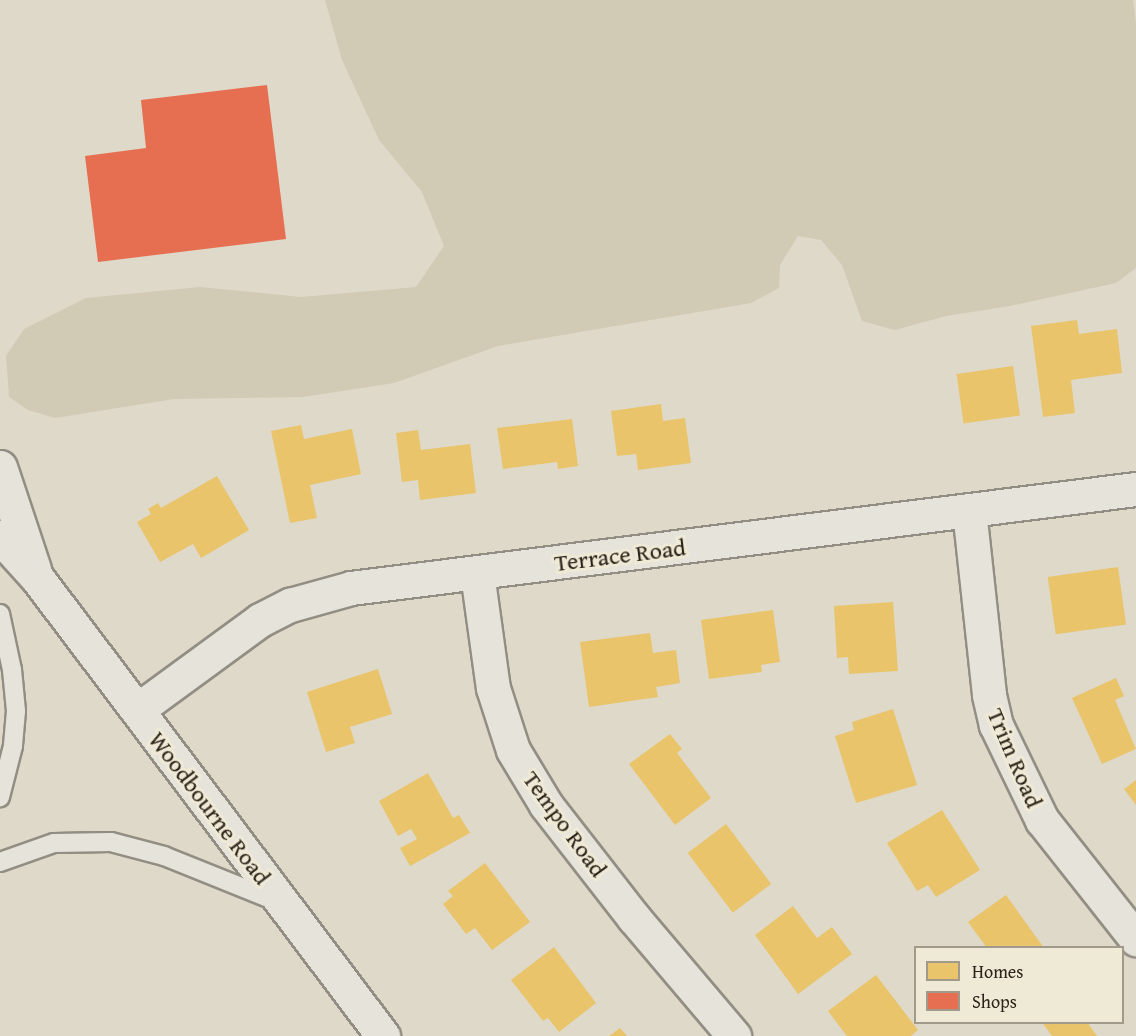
<!DOCTYPE html>
<html>
<head>
<meta charset="utf-8">
<style>
	body { margin:0 }
	#map { position:relative; width:1136px; height:1036px; overflow:hidden; background:#ded9c9; font-family:"Gentium Book Plus",serif }
	div>[style] { position:absolute }
	[style*='--x'] { left:calc(var(--x)*1px); top:calc(var(--y)*1px); width:calc(var(--w)*1px); rotate:calc(var(--a)*1deg) }
	.green>* { inset:0; background:#d1cab5 }
	.homes>* { inset:0; background:#e9c46a; transform-origin:0 0 }
	.shops>* { inset:0; background:#e76f51 }
	.roads { filter:drop-shadow(2px 0 #928e83) drop-shadow(-2px 0 #928e83) drop-shadow(0 2px #928e83) drop-shadow(0 -2px #928e83) }
	.service>* { height:18px; margin:-9px; padding:0 9px; transform-origin:9px; border-radius:9px; background:#e6e3db }
	.minor>* { height:33px; margin:-16.5px; padding:0 16.5px; transform-origin:16.5px; border-radius:16.5px; background:#e6e3db }
	.secondary>* { height:33px; margin:-16.5px; padding:0 16.5px; transform-origin:16.5px; border-radius:16.5px; background:#e6e3db }
	span { translate:-50% -50%; white-space:nowrap; text-align:center; line-height:1.15; -webkit-text-stroke:6px #efead6; paint-order:stroke }
	.street-label { font-size:24px; color:#2b2319 }
	.legend { position:absolute; left:914px; top:946px; width:210px; height:78px; box-sizing:border-box; background:#efead6; border:2px solid #a19a8a; margin:0; padding:8px 10px; list-style:none; font-size:18px; color:#2b2319 }
	.legend li { display:flex; align-items:center; gap:12px; height:30px }
	.legend b { width:30px; border:2px solid #a19a8a }
</style>
</head>
<body>
<div id="map">
	<div class="green">
		<div style="clip-path:polygon(325px 0,1133px 0,1136px 24px,1136px 268px,1116px 283px,1010px 306px,946px 316px,895px 330px,862px 321px,842px 265px,821px 240px,798px 236px,780px 265px,779px 288px,751px 303px,498px 346px,394px 383px,303px 397px,174px 399px,55px 418px,28px 410px,9px 397px,6px 356px,24px 329px,86px 298px,200px 287px,301px 297px,416px 287px,444px 246px,422px 192px,379px 140px,342px 60px)"></div>
	</div>
	<div class="homes">
		<div style="clip-path:polygon(1077px 320px,1079px 334px,1117px 329px,1122px 373px,1071px 380px,1075px 413px,1043px 417px,1031px 326px)"></div>
		<div style="left:1013px;top:366px;width:50px;height:57px;rotate:82deg"></div>
		<div style="clip-path:polygon(661px 404px,663px 421px,685px 418px,691px 463px,638px 470px,636px 454px,617px 456px,611px 411px)"></div>
		<div style="clip-path:polygon(572px 419px,578px 466px,558px 469px,557px 462px,503px 469px,497px 428px)"></div>
		<div style="clip-path:polygon(301px 425px,304px 439px,352px 429px,361px 474px,310px 485px,317px 518px,290px 523px,271px 431px)"></div>
		<div style="clip-path:polygon(418px 430px,421px 450px,470px 444px,476px 493px,420px 500px,418px 480px,402px 482px,396px 433px)"></div>
		<div style="clip-path:polygon(217px 476px,249px 530px,201px 558px,193px 544px,160px 562px,137px 522px,151px 514px,148px 509px,158px 503px,161px 508px)"></div>
		<div style="left:1118px;top:567px;width:58px;height:71px;rotate:82deg"></div>
		<div style="clip-path:polygon(893px 602px,898px 671px,849px 674px,848px 657px,837px 658px,834px 606px)"></div>
		<div style="clip-path:polygon(773px 610px,780px 662px,761px 665px,762px 672px,709px 679px,701px 620px)"></div>
		<div style="clip-path:polygon(650px 633px,653px 653px,676px 650px,680px 683px,656px 687px,658px 697px,589px 707px,580px 642px)"></div>
		<div style="clip-path:polygon(378px 669px,392px 714px,350px 727px,355px 743px,326px 752px,307px 692px)"></div>
		<div style="clip-path:polygon(1116px 678px,1124px 696px,1115px 700px,1136px 749px,1102px 764px,1072px 698px)"></div>
		<div style="clip-path:polygon(893px 709px,917px 785px,856px 803px,835px 736px,854px 730px,852px 722px)"></div>
		<div style="clip-path:polygon(670px 734px,682px 749px,677px 753px,711px 798px,675px 825px,629px 764px)"></div>
		<div style="clip-path:polygon(428px 773px,453px 818px,459px 815px,470px 833px,410px 866px,400px 848px,417px 839px,411px 829px,398px 836px,379px 801px)"></div>
		<div style="clip-path:polygon(1136px 780px,1136px 805px,1124px 789px)"></div>
		<div style="clip-path:polygon(942px 810px,980px 870px,936px 897px,928px 885px,917px 891px,887px 843px)"></div>
		<div style="left:726px;top:824px;width:75px;height:48px;rotate:53deg"></div>
		<div style="clip-path:polygon(485px 863px,530px 922px,492px 950px,475px 928px,466px 934px,443px 904px,453px 896px,448px 891px)"></div>
		<div style="clip-path:polygon(1006px 895px,1044px 948px,987px 948px,968px 922px)"></div>
		<div style="clip-path:polygon(793px 906px,817px 938px,832px 927px,852px 954px,798px 994px,755px 935px)"></div>
		<div style="clip-path:polygon(554px 947px,596px 1003px,559px 1032px,548px 1018px,543px 1021px,511px 980px)"></div>
		<div style="clip-path:polygon(876px 975px,918px 1030px,911px 1036px,847px 1036px,828px 1011px)"></div>
		<div style="clip-path:polygon(1042px 1022px,1087px 1022px,1097px 1036px,1052px 1036px)"></div>
		<div style="clip-path:polygon(620px 1028px,627px 1036px,609px 1036px)"></div>
	</div>
	<div class="shops">
		<div style="clip-path:polygon(267px 85px,286px 239px,98px 262px,85px 156px,146px 148px,141px 100px)"></div>
	</div>
	<div class="roads">
		<div class="service">
			<div style="--x:0;--y:614;--w:57;--a:77.9"></div>
			<div style="--x:12;--y:670;--w:41;--a:84.4"></div>
			<div style="--x:16;--y:711;--w:35;--a:95"></div>
			<div style="--x:13;--y:746;--w:53;--a:104.3"></div>
			<div style="--x:0;--y:862;--w:57;--a:-19.4"></div>
			<div style="--x:54;--y:843;--w:57;--a:-1"></div>
			<div style="--x:111;--y:842;--w:55;--a:14.8"></div>
			<div style="--x:164;--y:856;--w:121;--a:21.9"></div>
		</div>
		<div class="minor">
			<div style="--x:969;--y:510;--w:186;--a:83.8"></div>
			<div style="--x:989;--y:695;--w:31;--a:77"></div>
			<div style="--x:996;--y:725;--w:106;--a:64.2"></div>
			<div style="--x:1042;--y:820;--w:152;--a:51.7"></div>
			<div style="--x:477;--y:573;--w:116;--a:82.1"></div>
			<div style="--x:493;--y:688;--w:65;--a:72.1"></div>
			<div style="--x:513;--y:750;--w:64;--a:59"></div>
			<div style="--x:546;--y:805;--w:143;--a:52.1"></div>
			<div style="--x:634;--y:918;--w:155;--a:49.7"></div>
			<div style="--x:137;--y:710;--w:152;--a:-36.2"></div>
			<div style="--x:260;--y:620;--w:34;--a:-27"></div>
			<div style="--x:290;--y:605;--w:63;--a:-15.6"></div>
			<div style="--x:351;--y:588;--w:791;--a:-7.19"></div>
		</div>
		<div class="secondary">
			<div style="--x:0;--y:467;--w:108;--a:71.6"></div>
			<div style="--x:0;--y:537;--w:57;--a:47.9"></div>
			<div style="--x:38;--y:579;--w:573;--a:52.95"></div>
		</div>
	</div>
	<div class="street-label">
		<span style="left:620px;top:555px;rotate:-7deg">Terrace Road</span>
		<span style="left:1015px;top:758px;rotate:67deg">Trim Road</span>
		<span style="left:210px;top:808px;rotate:53deg">Woodbourne Road</span>
		<span style="left:565px;top:824px;rotate:54deg">Tempo Road</span>
	</div>
	<ul class="legend">
	<li><b style="height:16px;background:#e9c46a"></b>Homes</li>
	<li><b style="height:16px;background:#e76f51"></b>Shops</li>
	</ul>
</div>
</body>
</html>
